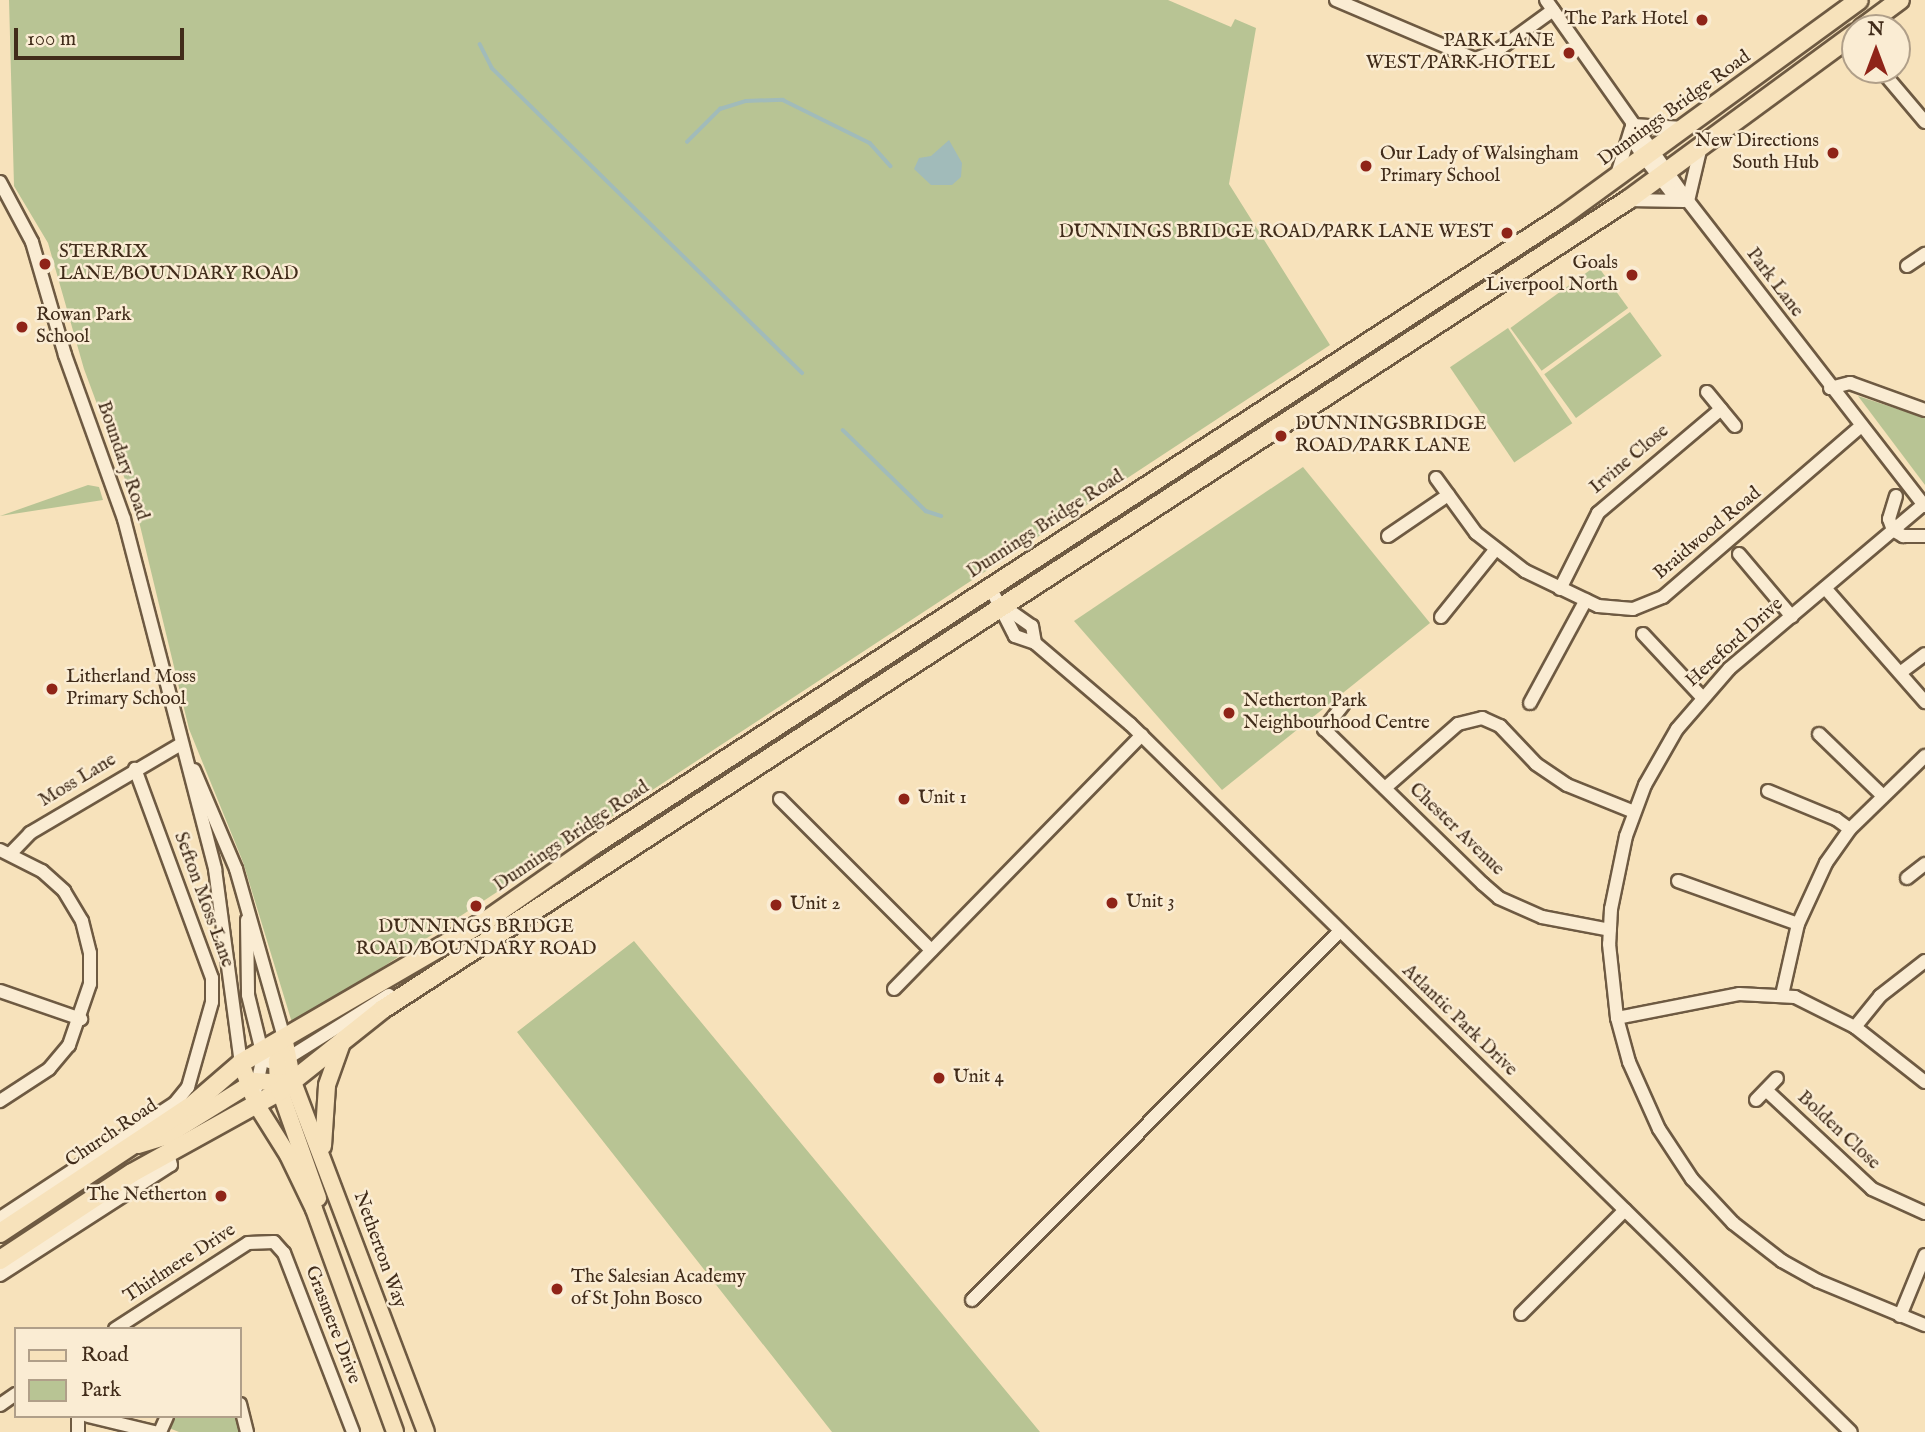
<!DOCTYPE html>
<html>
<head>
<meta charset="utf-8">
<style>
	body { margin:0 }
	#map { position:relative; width:1925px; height:1432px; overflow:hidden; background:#f7e2bb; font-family:"IM FELL English",serif }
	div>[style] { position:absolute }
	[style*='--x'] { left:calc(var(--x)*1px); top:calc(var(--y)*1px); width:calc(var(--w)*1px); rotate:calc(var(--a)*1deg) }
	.green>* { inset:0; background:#b8c494; transform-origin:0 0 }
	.water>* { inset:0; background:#a1bbba }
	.stream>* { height:3.5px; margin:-1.75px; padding:0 1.75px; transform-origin:1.75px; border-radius:1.75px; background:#a1bbba }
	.roads { filter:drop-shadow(2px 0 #6e5a42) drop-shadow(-2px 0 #6e5a42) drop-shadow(0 2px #6e5a42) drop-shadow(0 -2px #6e5a42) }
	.minor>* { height:12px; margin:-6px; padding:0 6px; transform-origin:6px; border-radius:6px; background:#faecd3 }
	.major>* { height:16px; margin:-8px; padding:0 8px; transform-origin:8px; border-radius:8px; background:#f7e2bb }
	.highway>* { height:18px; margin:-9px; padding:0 9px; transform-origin:9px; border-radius:9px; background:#f7e2bb }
	.dots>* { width:19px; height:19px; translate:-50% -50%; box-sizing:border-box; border:4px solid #faecd3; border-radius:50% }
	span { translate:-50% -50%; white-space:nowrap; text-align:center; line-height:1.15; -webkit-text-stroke:5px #faecd3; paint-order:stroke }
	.poi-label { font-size:19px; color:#412c1a }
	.right { translate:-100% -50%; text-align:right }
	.left { translate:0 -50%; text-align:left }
	.street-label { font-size:19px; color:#412c1a }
	.legend { position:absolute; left:14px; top:1327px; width:228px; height:91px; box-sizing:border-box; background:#faecd3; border:2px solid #b09f89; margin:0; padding:9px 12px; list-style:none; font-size:21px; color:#412c1a }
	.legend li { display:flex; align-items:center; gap:14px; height:35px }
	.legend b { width:35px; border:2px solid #b09f89 }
	.north { position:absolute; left:1841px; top:14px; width:70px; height:70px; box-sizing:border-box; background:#faecd3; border:2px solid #b09f89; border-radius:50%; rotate:0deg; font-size:19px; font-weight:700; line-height:28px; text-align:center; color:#412c1a }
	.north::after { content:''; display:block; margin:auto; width:24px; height:32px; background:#8f2418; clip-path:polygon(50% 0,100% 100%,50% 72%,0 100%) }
	.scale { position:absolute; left:14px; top:28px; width:170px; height:32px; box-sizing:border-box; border:4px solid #412c1a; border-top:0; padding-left:9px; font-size:21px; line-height:24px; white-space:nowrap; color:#412c1a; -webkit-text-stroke:5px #faecd3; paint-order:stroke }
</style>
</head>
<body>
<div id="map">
	<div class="green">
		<div style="clip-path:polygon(9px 0,1168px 0,1231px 27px,1235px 19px,1256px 28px,1229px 184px,1330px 345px,293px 1026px,243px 862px,189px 729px,136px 509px,84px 369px,48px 243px,14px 186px)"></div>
		<div style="left:1597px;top:265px;width:53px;height:107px;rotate:54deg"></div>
		<div style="left:1630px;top:312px;width:54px;height:106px;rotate:54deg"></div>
		<div style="left:1508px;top:328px;width:115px;height:70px;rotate:56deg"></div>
		<div style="clip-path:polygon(1858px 396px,1925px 418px,1925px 485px)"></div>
		<div style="clip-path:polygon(1303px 467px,1430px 623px,1222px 790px,1074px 621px)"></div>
		<div style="clip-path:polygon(88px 485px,99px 487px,103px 500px,0 516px)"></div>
		<div style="clip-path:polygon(634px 941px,953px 1327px,1040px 1432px,832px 1432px,517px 1032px)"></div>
		<div style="clip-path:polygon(104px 1172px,110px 1181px,15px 1243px,0 1241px)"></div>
		<div style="clip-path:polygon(173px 1416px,239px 1416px,243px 1432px,179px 1432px,169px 1428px)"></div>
	</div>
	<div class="water">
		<div style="clip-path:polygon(949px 140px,962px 163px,961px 177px,952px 185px,931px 185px,914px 169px,919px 158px,931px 156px)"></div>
	</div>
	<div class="stream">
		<div style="--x:480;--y:44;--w:27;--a:63"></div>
		<div style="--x:492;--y:68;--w:435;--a:44.5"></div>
		<div style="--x:687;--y:142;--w:47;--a:-45"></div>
		<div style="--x:720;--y:109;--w:27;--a:-17"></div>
		<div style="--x:746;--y:101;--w:37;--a:-2"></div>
		<div style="--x:783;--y:100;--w:97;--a:26.3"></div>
		<div style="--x:870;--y:143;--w:31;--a:48"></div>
		<div style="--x:843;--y:430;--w:116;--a:44.3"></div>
		<div style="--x:926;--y:511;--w:16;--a:18"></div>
	</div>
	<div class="roads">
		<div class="minor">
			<div style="--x:1336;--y:0;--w:151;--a:23"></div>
			<div style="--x:1475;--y:59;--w:25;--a:-21"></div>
			<div style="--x:1498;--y:50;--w:68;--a:-36"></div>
			<div style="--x:1546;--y:0;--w:246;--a:54.8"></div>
			<div style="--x:1688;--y:201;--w:386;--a:52.2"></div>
			<div style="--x:1881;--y:70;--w:68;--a:49.8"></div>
			<div style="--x:1632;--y:125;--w:19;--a:81"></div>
			<div style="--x:1635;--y:144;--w:14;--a:56"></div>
			<div style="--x:1643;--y:156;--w:46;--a:52.1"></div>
			<div style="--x:1671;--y:192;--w:19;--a:28"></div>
			<div style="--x:1632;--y:125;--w:52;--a:3.3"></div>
			<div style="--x:1616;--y:178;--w:51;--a:-73"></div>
			<div style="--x:0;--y:182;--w:68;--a:61.9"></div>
			<div style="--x:32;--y:242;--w:118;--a:73.7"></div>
			<div style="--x:65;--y:355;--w:174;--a:70.2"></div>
			<div style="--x:124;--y:519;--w:362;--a:75.4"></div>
			<div style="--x:215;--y:869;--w:196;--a:82.4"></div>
			<div style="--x:1628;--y:200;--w:56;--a:1"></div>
			<div style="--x:1688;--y:201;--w:57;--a:-76.7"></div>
			<div style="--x:1907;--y:266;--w:22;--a:-34"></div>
			<div style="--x:1830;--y:388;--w:21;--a:-14"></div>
			<div style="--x:1850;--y:383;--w:80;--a:19.8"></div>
			<div style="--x:1707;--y:392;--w:44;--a:50.5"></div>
			<div style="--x:1436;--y:478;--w:68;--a:54"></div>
			<div style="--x:1476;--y:533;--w:62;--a:37.8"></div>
			<div style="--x:1525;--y:571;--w:81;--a:25.6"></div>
			<div style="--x:1598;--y:606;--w:35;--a:5"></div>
			<div style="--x:1633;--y:609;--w:32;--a:-22"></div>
			<div style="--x:1663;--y:597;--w:260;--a:-40.8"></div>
			<div style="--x:1896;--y:496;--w:24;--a:107"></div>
			<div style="--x:1889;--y:519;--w:12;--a:70"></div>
			<div style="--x:1893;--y:530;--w:12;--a:31"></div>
			<div style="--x:1903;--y:536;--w:22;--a:0"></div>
			<div style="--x:1924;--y:504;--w:255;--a:139.8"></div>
			<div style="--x:1729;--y:669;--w:79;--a:130.9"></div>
			<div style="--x:1677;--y:729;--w:64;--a:119.7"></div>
			<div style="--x:1645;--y:785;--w:54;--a:110.4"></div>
			<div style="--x:1626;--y:836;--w:75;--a:101.6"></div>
			<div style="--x:1611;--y:909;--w:35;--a:93"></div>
			<div style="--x:1609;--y:944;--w:74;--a:83.8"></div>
			<div style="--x:1617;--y:1018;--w:46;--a:74.7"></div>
			<div style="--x:1629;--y:1062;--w:73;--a:65.9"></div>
			<div style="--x:1659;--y:1129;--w:60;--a:56.6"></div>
			<div style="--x:1692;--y:1179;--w:60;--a:47"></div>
			<div style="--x:1733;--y:1223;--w:62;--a:37.8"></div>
			<div style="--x:1782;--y:1261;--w:41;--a:29.1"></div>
			<div style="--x:1818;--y:1281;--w:116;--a:22.4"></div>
			<div style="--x:1388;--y:536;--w:73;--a:-34.3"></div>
			<div style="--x:1739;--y:554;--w:82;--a:49.9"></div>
			<div style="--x:990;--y:587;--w:55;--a:63"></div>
			<div style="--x:1015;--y:636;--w:21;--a:19"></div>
			<div style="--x:1035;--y:643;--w:125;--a:40.5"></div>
			<div style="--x:1130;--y:724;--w:1010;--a:44.48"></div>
			<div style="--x:1825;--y:588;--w:152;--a:48.7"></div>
			<div style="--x:1560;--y:589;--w:85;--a:-63.4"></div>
			<div style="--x:1598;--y:513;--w:161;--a:-40.2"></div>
			<div style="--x:1003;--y:606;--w:35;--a:35"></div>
			<div style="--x:1032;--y:626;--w:17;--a:80"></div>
			<div style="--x:1441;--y:617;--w:86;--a:-51.1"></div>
			<div style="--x:1643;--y:634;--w:86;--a:46.9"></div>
			<div style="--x:1900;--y:673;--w:31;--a:-37"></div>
			<div style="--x:1530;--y:703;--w:117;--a:-61.5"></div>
			<div style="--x:1343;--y:705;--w:31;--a:128"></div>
			<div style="--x:1324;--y:729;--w:222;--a:44.3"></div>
			<div style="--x:1483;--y:884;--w:21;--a:41"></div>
			<div style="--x:1499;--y:898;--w:47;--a:23.8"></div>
			<div style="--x:1542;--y:917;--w:69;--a:10.8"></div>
			<div style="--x:1819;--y:734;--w:88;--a:44.1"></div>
			<div style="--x:194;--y:770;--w:108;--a:67"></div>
			<div style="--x:236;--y:869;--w:175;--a:74.1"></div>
			<div style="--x:1385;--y:788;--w:97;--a:-41.2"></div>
			<div style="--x:1458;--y:724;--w:25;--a:-14"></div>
			<div style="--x:1482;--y:718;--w:20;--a:24"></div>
			<div style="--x:1500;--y:726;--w:52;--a:46.5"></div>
			<div style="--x:1536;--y:764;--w:37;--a:34"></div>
			<div style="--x:1567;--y:785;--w:72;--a:21.9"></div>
			<div style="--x:1768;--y:791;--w:74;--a:22.4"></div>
			<div style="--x:1836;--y:819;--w:17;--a:36"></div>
			<div style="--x:780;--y:799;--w:214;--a:45"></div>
			<div style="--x:0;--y:850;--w:47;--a:26.6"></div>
			<div style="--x:42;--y:871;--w:30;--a:42"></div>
			<div style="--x:64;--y:891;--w:35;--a:59"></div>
			<div style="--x:82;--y:921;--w:33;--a:76"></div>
			<div style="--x:90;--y:953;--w:31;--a:90"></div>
			<div style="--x:90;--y:984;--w:65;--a:109"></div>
			<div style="--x:69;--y:1045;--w:31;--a:130"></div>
			<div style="--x:49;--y:1069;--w:59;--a:146.9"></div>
			<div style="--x:11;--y:853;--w:28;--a:-46"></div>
			<div style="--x:30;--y:833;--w:175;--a:-30.5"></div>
			<div style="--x:1907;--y:878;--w:23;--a:-38"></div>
			<div style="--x:1678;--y:881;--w:127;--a:19.7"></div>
			<div style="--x:247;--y:920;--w:75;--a:89.2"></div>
			<div style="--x:248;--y:995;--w:63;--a:76.2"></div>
			<div style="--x:263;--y:1056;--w:33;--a:102"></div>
			<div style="--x:894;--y:989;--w:355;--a:-45.7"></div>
			<div style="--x:0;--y:991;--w:86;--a:19.1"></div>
			<div style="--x:1782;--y:995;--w:73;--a:-77.3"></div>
			<div style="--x:1798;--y:924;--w:67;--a:-65.3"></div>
			<div style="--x:1826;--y:863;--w:42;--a:-54.8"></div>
			<div style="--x:1850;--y:829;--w:105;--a:-44.2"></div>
			<div style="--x:1617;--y:1018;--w:124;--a:-11.1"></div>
			<div style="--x:1739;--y:994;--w:56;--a:3.1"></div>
			<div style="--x:1795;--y:997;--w:67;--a:26.6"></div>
			<div style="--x:1855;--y:1027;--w:89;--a:38.2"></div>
			<div style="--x:1855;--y:1027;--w:40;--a:-51"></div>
			<div style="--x:1880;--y:996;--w:57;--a:-37.9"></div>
			<div style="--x:249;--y:1055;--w:22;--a:18"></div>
			<div style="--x:270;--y:1062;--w:18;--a:-13"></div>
			<div style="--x:288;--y:1058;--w:119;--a:-32"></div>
			<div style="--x:1766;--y:1090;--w:145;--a:43"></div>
			<div style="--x:1872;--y:1189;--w:58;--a:24.4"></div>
			<div style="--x:1756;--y:1100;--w:30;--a:-46"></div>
			<div style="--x:0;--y:1218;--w:209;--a:-33.3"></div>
			<div style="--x:175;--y:1103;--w:21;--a:-51"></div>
			<div style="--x:188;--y:1087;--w:88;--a:-74.2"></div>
			<div style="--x:212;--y:1002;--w:24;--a:-90"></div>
			<div style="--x:212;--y:978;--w:223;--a:-110.2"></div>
			<div style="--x:0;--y:1275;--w:203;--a:-32.8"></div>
			<div style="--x:171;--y:1165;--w:12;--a:-104"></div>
			<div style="--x:972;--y:1300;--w:521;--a:-45.08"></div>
			<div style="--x:1521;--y:1314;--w:147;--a:-45"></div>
			<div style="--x:1900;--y:1316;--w:66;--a:-67.7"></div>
			<div style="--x:115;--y:1329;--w:158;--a:-32.9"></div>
			<div style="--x:248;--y:1243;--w:26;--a:-2"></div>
			<div style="--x:274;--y:1242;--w:15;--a:48"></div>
			<div style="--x:284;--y:1253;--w:192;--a:68.9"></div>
			<div style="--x:240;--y:1404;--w:29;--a:76"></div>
			<div style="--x:0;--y:1405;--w:19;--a:-35"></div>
			<div style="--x:78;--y:1416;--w:16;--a:90"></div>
			<div style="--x:88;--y:1416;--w:68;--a:13.6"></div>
			<div style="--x:160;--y:1432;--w:17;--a:-66"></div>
		</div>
		<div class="major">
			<div style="--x:284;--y:1037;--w:46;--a:78.7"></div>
			<div style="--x:293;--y:1082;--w:374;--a:69.2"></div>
			<div style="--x:285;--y:1041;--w:22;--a:112"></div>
			<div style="--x:277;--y:1061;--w:24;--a:88"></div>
			<div style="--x:278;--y:1085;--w:120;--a:70.5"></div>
			<div style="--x:241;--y:1063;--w:44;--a:69.9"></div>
			<div style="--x:256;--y:1104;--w:60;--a:57.9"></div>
			<div style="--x:288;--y:1155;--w:60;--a:64.3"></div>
			<div style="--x:314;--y:1209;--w:237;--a:70"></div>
			<div style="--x:138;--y:1145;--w:28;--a:-17"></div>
			<div style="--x:165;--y:1137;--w:106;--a:-31.9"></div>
			<div style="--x:255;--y:1081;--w:32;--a:4"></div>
			<div style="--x:323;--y:1146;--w:61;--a:-86.2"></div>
			<div style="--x:327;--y:1085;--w:48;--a:-70.4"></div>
		</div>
		<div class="highway">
			<div style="--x:1862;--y:28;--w:47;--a:-36.4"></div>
			<div style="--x:0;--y:1233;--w:228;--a:-33.6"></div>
			<div style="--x:190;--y:1107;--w:67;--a:-40.8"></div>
			<div style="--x:241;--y:1063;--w:285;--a:-30.2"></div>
			<div style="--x:487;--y:920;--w:131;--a:-35"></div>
			<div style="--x:594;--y:845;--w:1155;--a:-32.99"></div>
			<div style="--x:1563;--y:216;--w:366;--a:-36.1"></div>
			<div style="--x:0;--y:1260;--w:158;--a:-33.4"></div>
			<div style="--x:132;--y:1173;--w:169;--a:-29"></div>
			<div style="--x:280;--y:1091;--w:132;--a:-38.5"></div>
			<div style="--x:383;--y:1009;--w:1485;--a:-33.02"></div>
			<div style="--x:1628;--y:200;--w:282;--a:-36.3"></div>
		</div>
	</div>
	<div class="dots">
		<div style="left:1702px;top:20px;background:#8f2418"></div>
		<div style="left:1569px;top:53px;background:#8f2418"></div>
		<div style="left:1833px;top:153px;background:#8f2418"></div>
		<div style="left:1366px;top:166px;background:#8f2418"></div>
		<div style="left:1507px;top:233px;background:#8f2418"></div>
		<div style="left:45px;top:264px;background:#8f2418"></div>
		<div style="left:1632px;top:275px;background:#8f2418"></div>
		<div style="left:22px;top:327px;background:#8f2418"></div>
		<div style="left:1281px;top:436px;background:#8f2418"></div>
		<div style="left:52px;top:689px;background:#8f2418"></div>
		<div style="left:1229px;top:713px;background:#8f2418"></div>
		<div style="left:904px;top:799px;background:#8f2418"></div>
		<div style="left:1112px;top:903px;background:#8f2418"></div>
		<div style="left:776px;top:905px;background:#8f2418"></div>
		<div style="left:476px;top:906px;background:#8f2418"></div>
		<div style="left:939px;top:1078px;background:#8f2418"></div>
		<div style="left:221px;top:1196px;background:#8f2418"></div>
		<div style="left:557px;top:1289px;background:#8f2418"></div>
	</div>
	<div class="poi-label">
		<span class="right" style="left:1688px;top:20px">The Park Hotel</span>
		<span class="right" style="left:1555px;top:53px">PARK LANE<br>WEST/PARK HOTEL</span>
		<span class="right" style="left:1819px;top:153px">New Directions<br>South Hub</span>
		<span class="left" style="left:1380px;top:166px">Our Lady of Walsingham<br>Primary School</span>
		<span class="right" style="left:1493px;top:233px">DUNNINGS BRIDGE ROAD/PARK LANE WEST</span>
		<span class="left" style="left:59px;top:264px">STERRIX<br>LANE/BOUNDARY ROAD</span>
		<span class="right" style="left:1618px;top:275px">Goals<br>Liverpool North</span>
		<span class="left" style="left:36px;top:327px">Rowan Park<br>School</span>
		<span class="left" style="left:1295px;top:436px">DUNNINGSBRIDGE<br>ROAD/PARK LANE</span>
		<span class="left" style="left:66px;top:689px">Litherland Moss<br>Primary School</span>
		<span class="left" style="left:1243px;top:713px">Netherton Park<br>Neighbourhood Centre</span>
		<span class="left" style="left:918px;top:799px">Unit 1</span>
		<span class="left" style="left:1126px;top:903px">Unit 3</span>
		<span class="left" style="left:790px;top:905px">Unit 2</span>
		<span style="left:476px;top:939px">DUNNINGS BRIDGE<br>ROAD/BOUNDARY ROAD</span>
		<span class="left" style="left:953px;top:1078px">Unit 4</span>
		<span class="right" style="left:207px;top:1196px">The Netherton</span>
		<span class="left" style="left:571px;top:1289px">The Salesian Academy<br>of St John Bosco</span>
	</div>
	<div class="street-label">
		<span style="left:1675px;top:109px;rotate:-36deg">Dunnings Bridge Road</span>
		<span style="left:1774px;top:283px;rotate:53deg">Park Lane</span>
		<span style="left:1630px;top:460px;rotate:-40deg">Irvine Close</span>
		<span style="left:122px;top:461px;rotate:71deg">Boundary Road</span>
		<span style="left:1046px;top:525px;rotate:-33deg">Dunnings Bridge Road</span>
		<span style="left:1708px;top:534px;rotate:-40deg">Braidwood Road</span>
		<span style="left:1735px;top:643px;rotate:-42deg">Hereford Drive</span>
		<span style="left:78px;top:781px;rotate:-31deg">Moss Lane</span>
		<span style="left:1456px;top:830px;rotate:44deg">Chester Avenue</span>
		<span style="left:572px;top:837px;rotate:-34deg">Dunnings Bridge Road</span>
		<span style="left:203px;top:900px;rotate:70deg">Sefton Moss Lane</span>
		<span style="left:1459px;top:1021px;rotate:44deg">Atlantic Park Drive</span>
		<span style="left:1838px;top:1131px;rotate:43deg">Bolden Close</span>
		<span style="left:112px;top:1134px;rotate:-34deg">Church Road</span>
		<span style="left:379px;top:1250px;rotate:70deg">Netherton Way</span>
		<span style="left:180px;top:1264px;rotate:-33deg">Thirlmere Drive</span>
		<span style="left:332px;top:1325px;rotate:69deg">Grasmere Drive</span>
	</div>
	<ul class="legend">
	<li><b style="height:9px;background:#f7e2bb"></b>Road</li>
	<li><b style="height:19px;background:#b8c494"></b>Park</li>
	</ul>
	<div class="north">N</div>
	<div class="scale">100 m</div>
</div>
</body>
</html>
